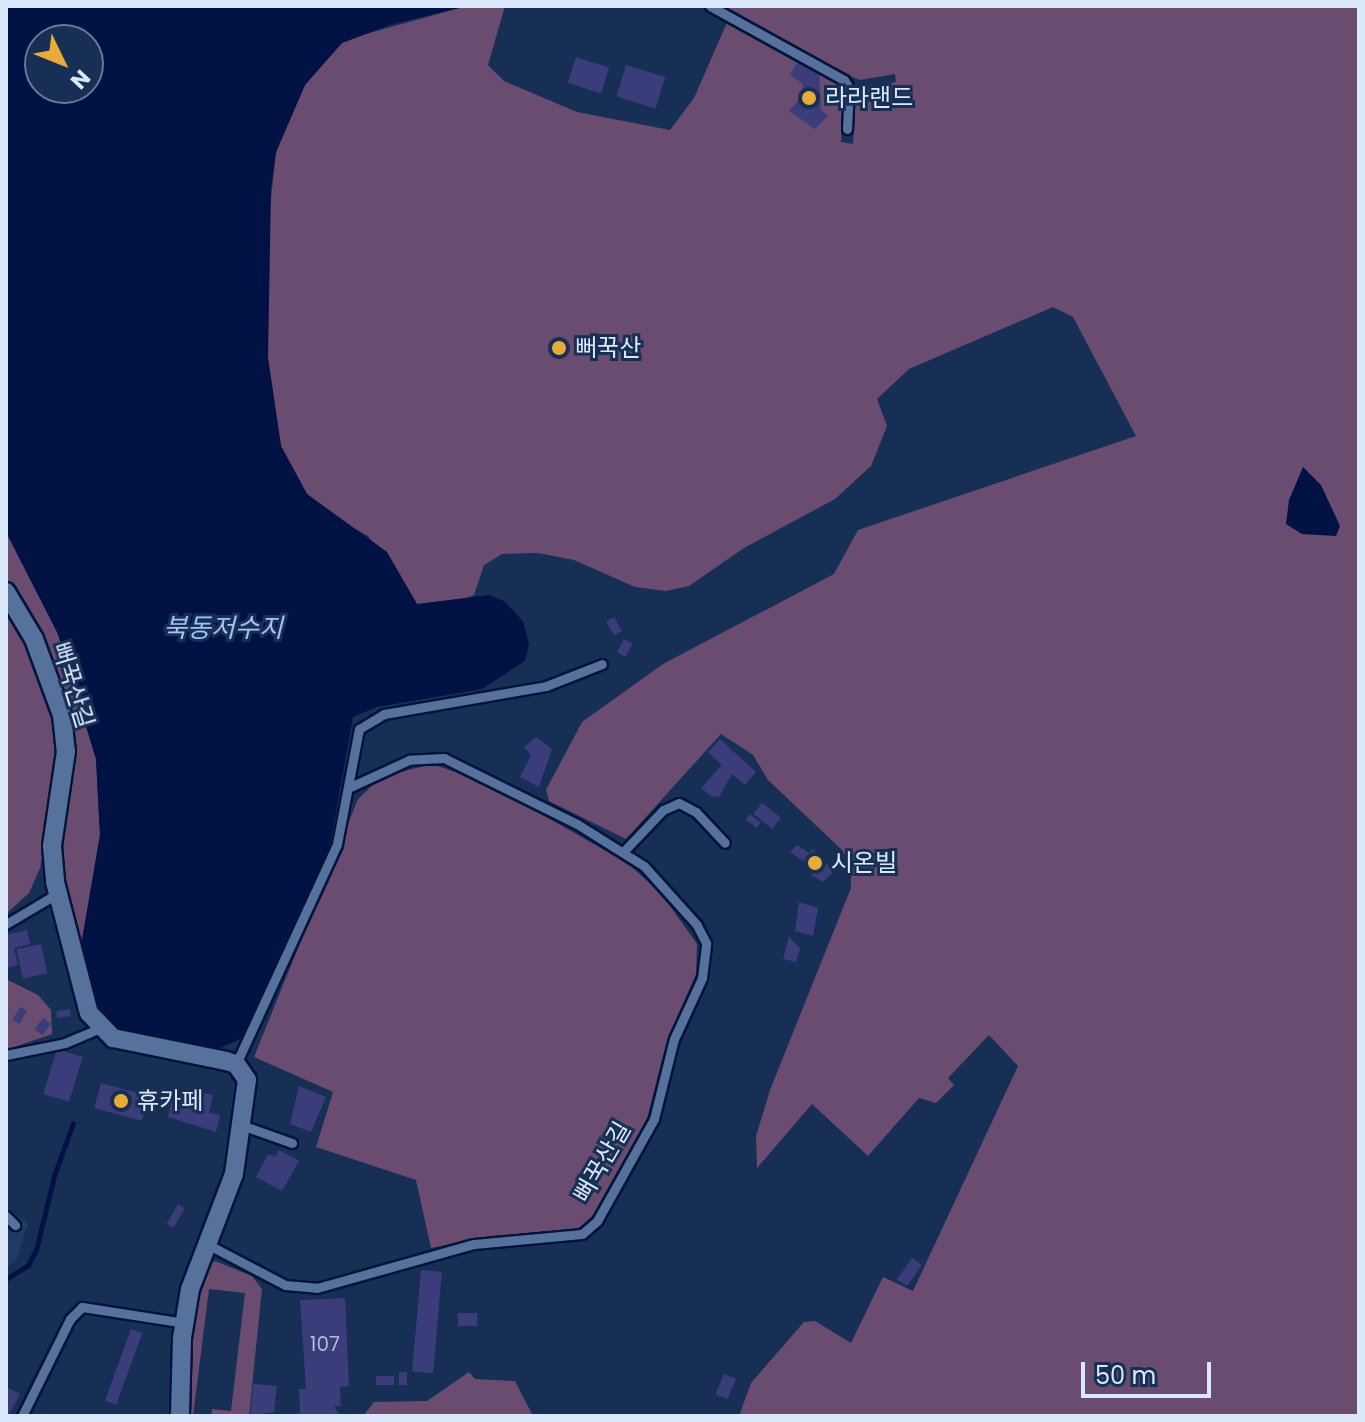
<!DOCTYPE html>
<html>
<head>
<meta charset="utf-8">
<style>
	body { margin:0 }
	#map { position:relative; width:1365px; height:1422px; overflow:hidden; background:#172f55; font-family:Poppins,"Noto Sans KR",sans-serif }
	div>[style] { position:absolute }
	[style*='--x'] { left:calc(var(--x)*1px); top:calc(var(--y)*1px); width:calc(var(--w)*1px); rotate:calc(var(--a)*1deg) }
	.built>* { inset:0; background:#1f3a65 }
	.green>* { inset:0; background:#694c70 }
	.water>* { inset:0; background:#014 }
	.stream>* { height:5px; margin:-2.5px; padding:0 2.5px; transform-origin:2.5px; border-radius:2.5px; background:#014 }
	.building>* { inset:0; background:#3b3c7a; transform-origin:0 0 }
	.roads { filter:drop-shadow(2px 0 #021539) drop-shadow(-2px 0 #021539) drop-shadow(0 2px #021539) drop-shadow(0 -2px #021539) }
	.lane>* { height:9px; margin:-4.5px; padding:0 4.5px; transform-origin:4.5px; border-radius:4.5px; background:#56719c }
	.street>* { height:18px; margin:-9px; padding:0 9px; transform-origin:9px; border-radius:9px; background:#56719c }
	.dots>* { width:22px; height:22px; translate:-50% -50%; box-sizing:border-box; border:4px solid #172f55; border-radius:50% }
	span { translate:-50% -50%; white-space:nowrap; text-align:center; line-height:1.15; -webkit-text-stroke:6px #172f55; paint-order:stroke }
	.number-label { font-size:20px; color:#b3bcdb }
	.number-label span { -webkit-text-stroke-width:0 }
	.poi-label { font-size:24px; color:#dbe7fb }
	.left { translate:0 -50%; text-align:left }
	.street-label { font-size:24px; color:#dbe7fb }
	.water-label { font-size:26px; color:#a3c2f4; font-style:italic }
	.frame { position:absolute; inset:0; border:8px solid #dbe7fb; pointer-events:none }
	.north { position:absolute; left:24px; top:24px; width:80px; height:80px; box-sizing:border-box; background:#172f55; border:2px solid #657997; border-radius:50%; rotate:133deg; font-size:22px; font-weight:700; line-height:32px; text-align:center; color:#dbe7fb }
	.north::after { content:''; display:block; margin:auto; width:28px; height:36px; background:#e7ac37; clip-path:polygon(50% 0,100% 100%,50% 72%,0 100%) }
	.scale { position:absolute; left:1081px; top:1362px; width:130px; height:36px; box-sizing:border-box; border:4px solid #dbe7fb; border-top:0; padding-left:10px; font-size:24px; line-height:28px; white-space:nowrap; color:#dbe7fb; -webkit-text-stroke:6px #172f55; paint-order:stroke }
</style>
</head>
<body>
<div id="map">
	<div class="built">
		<div style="clip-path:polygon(6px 1207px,28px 1224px,16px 1261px,6px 1267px)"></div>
	</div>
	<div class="green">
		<div style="clip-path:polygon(467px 6px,505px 6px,488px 65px,504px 81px,577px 112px,670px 130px,694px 98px,729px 18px,838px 82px,844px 97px,841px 142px,853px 144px,855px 96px,861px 89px,896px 82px,895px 74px,860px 80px,848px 75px,721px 6px,1359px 6px,1359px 1416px,739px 1416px,751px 1383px,804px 1322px,815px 1321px,851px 1343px,883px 1277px,913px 1291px,1018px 1066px,989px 1035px,948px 1078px,954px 1085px,936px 1103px,919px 1098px,868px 1156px,812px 1104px,757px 1168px,756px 1136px,770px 1090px,851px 888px,851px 866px,842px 850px,768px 780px,753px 755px,721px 734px,626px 839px,549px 801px,546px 790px,582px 722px,663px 664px,834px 574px,858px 530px,1136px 436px,1073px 317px,1053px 307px,909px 369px,877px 399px,887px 426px,871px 466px,835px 499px,744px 548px,689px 586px,666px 591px,635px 587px,574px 560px,538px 553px,502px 554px,484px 565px,474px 595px,457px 602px,417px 604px,368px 536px,327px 513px,307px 494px,281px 446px,268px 358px,267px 235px,276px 152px,305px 85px,322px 61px,342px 43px,362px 35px)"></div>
		<div style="clip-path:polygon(6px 532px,58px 634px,96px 759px,100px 835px,82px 940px,100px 1012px,84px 993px,59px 854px,71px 750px,6px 583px)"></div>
		<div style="clip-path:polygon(6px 601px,31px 645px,57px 716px,61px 752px,40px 868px,29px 893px,6px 914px)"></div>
		<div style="clip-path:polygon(432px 764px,485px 782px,627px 863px,661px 893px,697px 944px,696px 974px,666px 1044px,645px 1127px,593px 1219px,575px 1230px,490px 1236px,431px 1248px,416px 1180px,316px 1147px,333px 1092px,254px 1057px,358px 799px,381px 777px)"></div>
		<div style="clip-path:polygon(6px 979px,38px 995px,51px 1010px,52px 1034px,6px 1050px)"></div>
		<div style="clip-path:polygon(215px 1261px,252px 1276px,262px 1289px,249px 1416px,211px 1416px,212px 1409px,231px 1411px,245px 1293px,209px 1289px,193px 1416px,187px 1416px,188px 1348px,197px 1301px,204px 1271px)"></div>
		<div style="clip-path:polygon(469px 1372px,475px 1379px,515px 1381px,533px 1416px,363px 1416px,374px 1402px,427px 1401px)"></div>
	</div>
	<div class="water">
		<div style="clip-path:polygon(evenodd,6px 6px,467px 6px,390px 25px,342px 43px,305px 85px,276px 152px,271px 188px,268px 358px,281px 446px,307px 494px,387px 552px,417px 604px,489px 595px,504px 601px,523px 621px,529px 644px,525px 661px,482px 689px,377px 707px,353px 717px,329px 851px,252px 1023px,242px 1038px,218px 1049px,140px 1039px,114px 1029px,95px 1001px,82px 940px,100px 835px,96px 759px,58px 634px,6px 532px,6px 6px,40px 40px,88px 40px,88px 88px,40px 88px,40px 40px)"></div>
		<div style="clip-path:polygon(1303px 467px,1321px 485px,1340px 526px,1336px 536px,1302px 534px,1286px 524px,1289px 500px)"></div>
	</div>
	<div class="stream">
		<div style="--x:6;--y:1279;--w:26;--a:-32"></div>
		<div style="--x:28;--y:1265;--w:17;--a:-62"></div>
		<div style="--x:36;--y:1250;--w:76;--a:-76.3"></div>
		<div style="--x:54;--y:1176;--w:56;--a:-70.3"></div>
	</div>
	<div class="building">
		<div style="left:576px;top:57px;width:35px;height:27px;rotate:18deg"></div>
		<div style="clip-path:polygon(799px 60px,819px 73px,821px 110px,828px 116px,815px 129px,789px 111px,804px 94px,802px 83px,790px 75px)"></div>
		<div style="left:626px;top:65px;width:41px;height:33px;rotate:17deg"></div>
		<div style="left:614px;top:617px;width:16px;height:9px;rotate:60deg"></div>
		<div style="left:624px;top:639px;width:10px;height:15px;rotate:29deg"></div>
		<div style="clip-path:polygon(536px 737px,552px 749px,539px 787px,520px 777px,531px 755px,524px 747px)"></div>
		<div style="clip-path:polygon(720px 739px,756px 772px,745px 785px,732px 774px,719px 797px,711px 796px,701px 788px,722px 765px,708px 752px)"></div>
		<div style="left:762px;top:803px;width:24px;height:14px;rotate:38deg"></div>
		<div style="left:750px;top:814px;width:14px;height:7px;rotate:39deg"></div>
		<div style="clip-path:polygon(797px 845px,809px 853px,812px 849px,834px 871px,823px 882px,813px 876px,805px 867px,808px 864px,790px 852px)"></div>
		<div style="clip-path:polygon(799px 902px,818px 908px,813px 936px,795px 931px)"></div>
		<div style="clip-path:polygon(27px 930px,30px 944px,14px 948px,18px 965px,6px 968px,6px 935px)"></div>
		<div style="clip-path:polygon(789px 937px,800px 948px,796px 962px,783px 959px)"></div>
		<div style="left:41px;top:944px;width:30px;height:25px;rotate:78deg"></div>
		<div style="left:20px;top:1007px;width:8px;height:15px;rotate:30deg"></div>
		<div style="left:70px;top:1009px;width:7px;height:14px;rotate:82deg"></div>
		<div style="left:43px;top:1018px;width:10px;height:14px;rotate:37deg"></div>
		<div style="left:57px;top:1049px;width:27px;height:47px;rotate:17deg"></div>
		<div style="left:101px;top:1083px;width:49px;height:26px;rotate:15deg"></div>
		<div style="clip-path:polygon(299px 1086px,326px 1097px,311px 1132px,290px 1124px)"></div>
		<div style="clip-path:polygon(174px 1088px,213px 1095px,209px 1113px,220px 1115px,216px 1132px,168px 1117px)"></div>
		<div style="clip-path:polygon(279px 1150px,299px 1161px,282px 1191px,256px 1177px,268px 1154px,275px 1157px)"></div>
		<div style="left:178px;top:1204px;width:8px;height:23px;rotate:30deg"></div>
		<div style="left:912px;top:1258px;width:12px;height:26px;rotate:35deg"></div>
		<div style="left:421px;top:1270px;width:21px;height:102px;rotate:5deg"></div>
		<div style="clip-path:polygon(345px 1298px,349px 1386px,340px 1387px,341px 1406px,334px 1407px,341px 1416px,285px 1416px,300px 1413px,299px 1389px,306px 1389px,300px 1300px)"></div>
		<div style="left:458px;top:1313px;width:19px;height:13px"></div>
		<div style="left:131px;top:1329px;width:12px;height:76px;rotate:20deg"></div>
		<div style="left:399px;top:1372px;width:8px;height:13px"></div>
		<div style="left:724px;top:1374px;width:13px;height:22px;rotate:23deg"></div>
		<div style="left:376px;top:1376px;width:18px;height:9px"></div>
		<div style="clip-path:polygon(253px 1384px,277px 1386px,274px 1412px,250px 1416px)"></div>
		<div style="clip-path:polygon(7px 1387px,20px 1394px,8px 1416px,6px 1416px)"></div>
	</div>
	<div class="roads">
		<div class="lane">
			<div style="--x:710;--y:6;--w:153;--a:28.9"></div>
			<div style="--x:844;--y:80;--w:9;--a:58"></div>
			<div style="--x:849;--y:88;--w:41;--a:92.8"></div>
			<div style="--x:623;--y:852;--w:58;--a:-46.4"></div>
			<div style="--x:663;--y:810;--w:17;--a:-24"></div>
			<div style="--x:679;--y:803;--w:19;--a:28"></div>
			<div style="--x:696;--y:812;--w:42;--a:46.9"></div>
			<div style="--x:6;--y:924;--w:61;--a:-30.8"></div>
			<div style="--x:6;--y:1055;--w:60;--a:-11.5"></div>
			<div style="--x:65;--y:1043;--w:38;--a:-23"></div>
			<div style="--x:236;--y:1064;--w:242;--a:-65.3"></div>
			<div style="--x:337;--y:844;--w:117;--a:-79.2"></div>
			<div style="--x:359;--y:729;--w:29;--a:-31"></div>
			<div style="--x:384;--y:714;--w:164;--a:-9.8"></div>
			<div style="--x:546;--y:686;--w:60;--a:-21.4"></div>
			<div style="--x:244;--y:1126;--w:51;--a:19.5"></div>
			<div style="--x:6;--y:1216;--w:13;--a:45"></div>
			<div style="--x:205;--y:1243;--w:90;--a:27.7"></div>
			<div style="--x:285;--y:1285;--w:32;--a:5"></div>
			<div style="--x:317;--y:1288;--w:163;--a:-15.7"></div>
			<div style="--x:474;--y:1244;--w:108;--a:-5.3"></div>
			<div style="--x:582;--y:1234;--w:20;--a:-41"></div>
			<div style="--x:597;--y:1221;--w:117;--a:-60.8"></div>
			<div style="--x:654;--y:1119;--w:82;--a:-76"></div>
			<div style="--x:674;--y:1039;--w:67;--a:-65.3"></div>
			<div style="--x:702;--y:978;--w:35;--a:-83"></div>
			<div style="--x:706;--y:943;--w:20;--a:-117"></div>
			<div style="--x:697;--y:925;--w:79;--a:-131.9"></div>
			<div style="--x:644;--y:866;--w:79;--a:-147.9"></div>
			<div style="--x:577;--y:824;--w:148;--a:-153.6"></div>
			<div style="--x:444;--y:758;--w:35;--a:177"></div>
			<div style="--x:409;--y:760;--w:65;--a:155.4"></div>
			<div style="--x:22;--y:1416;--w:108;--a:-63.7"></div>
			<div style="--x:70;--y:1319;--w:17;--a:-45"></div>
			<div style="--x:82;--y:1307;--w:104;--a:8.8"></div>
		</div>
		<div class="street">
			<div style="--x:6;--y:592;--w:55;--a:59.2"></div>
			<div style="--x:34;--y:639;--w:81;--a:69.8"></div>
			<div style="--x:62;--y:715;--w:36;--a:84"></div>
			<div style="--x:66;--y:751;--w:96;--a:98.4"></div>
			<div style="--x:52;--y:846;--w:36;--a:85"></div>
			<div style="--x:55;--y:882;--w:135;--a:75.5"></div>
			<div style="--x:89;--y:1013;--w:35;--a:46"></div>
			<div style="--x:113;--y:1038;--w:115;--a:11.5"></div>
			<div style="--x:226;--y:1061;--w:10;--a:17"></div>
			<div style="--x:236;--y:1064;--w:19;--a:55"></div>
			<div style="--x:247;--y:1080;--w:95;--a:97.9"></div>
			<div style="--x:234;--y:1174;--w:123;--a:110.9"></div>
			<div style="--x:190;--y:1289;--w:50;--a:99.3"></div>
			<div style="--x:182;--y:1338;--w:78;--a:91.5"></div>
		</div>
	</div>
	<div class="dots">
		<div style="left:809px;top:98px;background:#e7ac37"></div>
		<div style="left:559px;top:348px;background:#e7ac37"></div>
		<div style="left:815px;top:863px;background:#e7ac37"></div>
		<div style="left:121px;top:1101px;background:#e7ac37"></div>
	</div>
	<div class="number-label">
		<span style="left:325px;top:1344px">107</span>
	</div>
	<div class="poi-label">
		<span class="left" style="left:825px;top:98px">라라랜드</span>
		<span class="left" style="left:575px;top:348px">뻐꾹산</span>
		<span class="left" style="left:831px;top:863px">시온빌</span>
		<span class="left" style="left:137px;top:1101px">휴카페</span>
	</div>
	<div class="street-label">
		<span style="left:73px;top:685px;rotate:73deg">뻐꾹산길</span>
		<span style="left:602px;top:1162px;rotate:-60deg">뻐꾹산길</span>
	</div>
	<div class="water-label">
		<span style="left:223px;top:629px">북동저수지</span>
	</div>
	<div class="frame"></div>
	<div class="north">N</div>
	<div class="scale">50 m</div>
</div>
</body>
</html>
